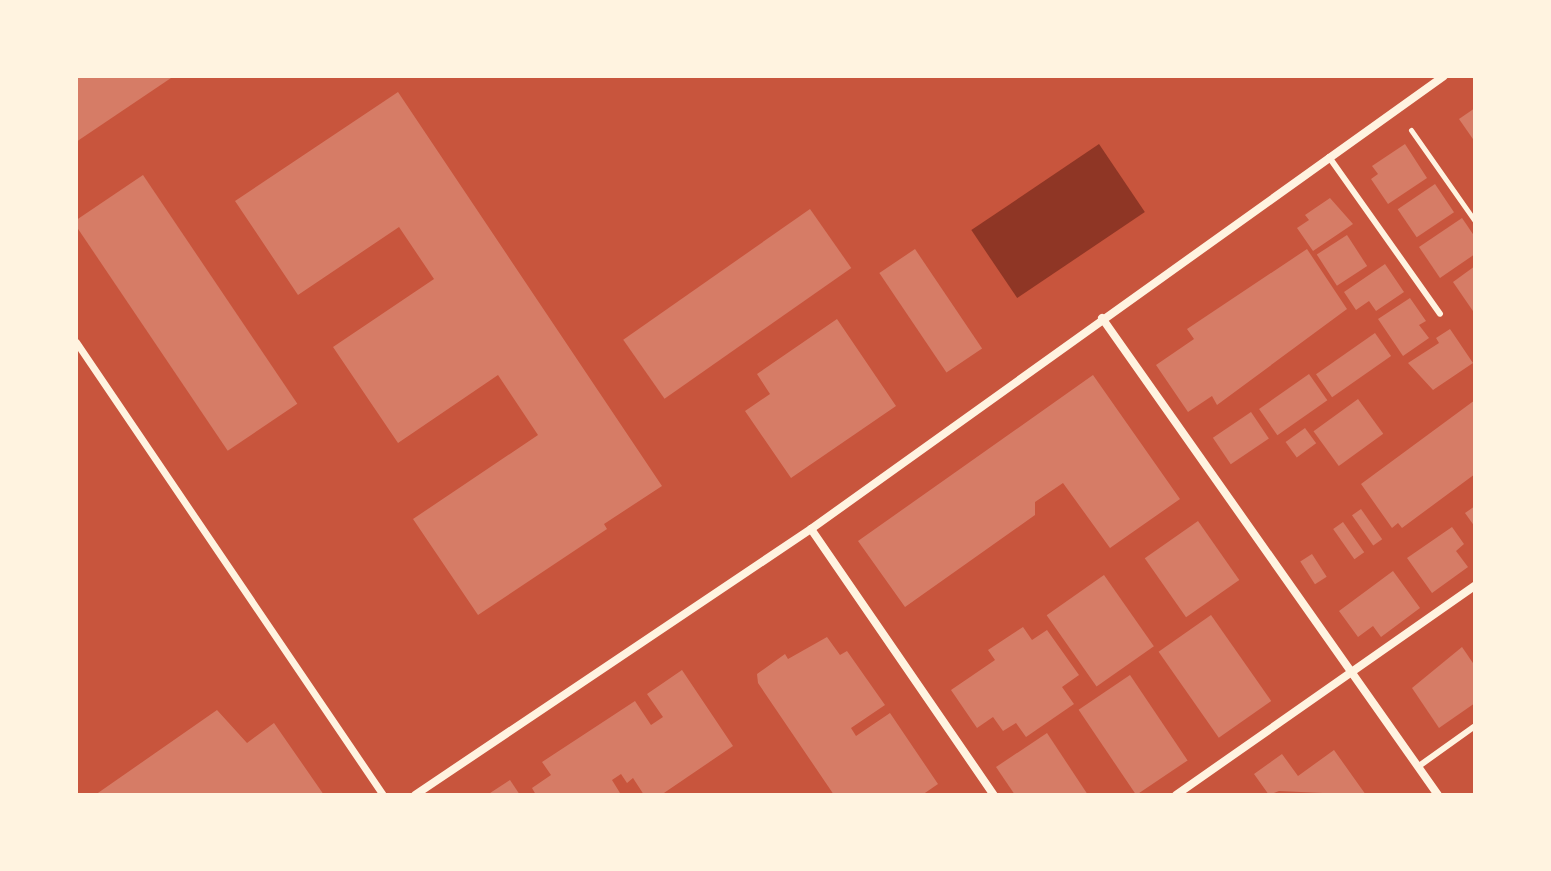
<!DOCTYPE html>
<html>
<head>
<meta charset="utf-8">
<style>
	body { margin:0 }
	#map { position:relative; width:1551px; height:871px; overflow:hidden; background:#c8553d; font-family:"Source Serif 4",serif }
	div>[style] { position:absolute }
	[style*='--x'] { left:calc(var(--x)*1px); top:calc(var(--y)*1px); width:calc(var(--w)*1px); rotate:calc(var(--a)*1deg) }
	.water>* { inset:0; background:#8f3625; transform-origin:0 0 }
	.building>* { inset:0; background:#d67c66; transform-origin:0 0 }
	.path>* { height:5px; margin:-2.5px; padding:0 2.5px; transform-origin:2.5px; border-radius:2.5px; background:#fff3e0 }
	.service>* { height:6px; margin:-3px; padding:0 3px; transform-origin:3px; border-radius:3px; background:#fff3e0 }
	.pedestrian>* { height:7px; margin:-3.5px; padding:0 3.5px; transform-origin:3.5px; border-radius:3.5px; background:#fff3e0 }
	.minor>* { height:8px; margin:-4px; padding:0 4px; transform-origin:4px; border-radius:4px; background:#fff3e0 }
	span { translate:-50% -50%; white-space:nowrap; text-align:center; line-height:1.15; -webkit-text-stroke:8px #fff3e0; paint-order:stroke }
	.frame { position:absolute; inset:0; border:78px solid #fff3e0; pointer-events:none }
</style>
</head>
<body>
<div id="map">
	<div class="water">
		<div style="left:1099px;top:144px;width:82px;height:154px;rotate:56deg"></div>
	</div>
	<div class="building">
		<div style="clip-path:polygon(76px 76px,174px 76px,76px 142px)"></div>
		<div style="clip-path:polygon(398px 92px,662px 486px,604px 524px,607px 529px,478px 615px,413px 519px,538px 435px,498px 375px,398px 443px,333px 347px,434px 279px,399px 227px,298px 295px,235px 201px)"></div>
		<div style="clip-path:polygon(1475px 108px,1475px 142px,1459px 119px)"></div>
		<div style="clip-path:polygon(1405px 144px,1427px 178px,1388px 204px,1371px 179px,1378px 174px,1372px 166px)"></div>
		<div style="left:143px;top:175px;width:276px;height:84px;rotate:56deg"></div>
		<div style="left:1435px;top:184px;width:34px;height:45px;rotate:56deg"></div>
		<div style="clip-path:polygon(1330px 198px,1353px 224px,1313px 251px,1297px 228px,1309px 220px,1305px 215px)"></div>
		<div style="left:810px;top:209px;width:72px;height:228px;rotate:55deg"></div>
		<div style="clip-path:polygon(1462px 218px,1475px 237px,1475px 254px,1440px 278px,1419px 247px)"></div>
		<div style="left:1347px;top:235px;width:37px;height:36px;rotate:57deg"></div>
		<div style="left:915px;top:249px;width:120px;height:43px;rotate:56deg"></div>
		<div style="clip-path:polygon(1307px 249px,1347px 309px,1217px 405px,1212px 396px,1188px 412px,1156px 365px,1194px 339px,1187px 329px)"></div>
		<div style="clip-path:polygon(1385px 264px,1404px 292px,1376px 311px,1369px 301px,1356px 310px,1344px 292px)"></div>
		<div style="clip-path:polygon(1475px 266px,1475px 314px,1453px 282px)"></div>
		<div style="clip-path:polygon(1410px 298px,1426px 321px,1419px 325px,1429px 338px,1403px 356px,1378px 319px)"></div>
		<div style="clip-path:polygon(837px 319px,896px 406px,791px 478px,745px 411px,770px 394px,757px 374px)"></div>
		<div style="clip-path:polygon(1450px 329px,1473px 363px,1433px 390px,1408px 363px,1439px 343px,1436px 338px)"></div>
		<div style="left:1375px;top:333px;width:28px;height:72px;rotate:55deg"></div>
		<div style="left:1309px;top:374px;width:32px;height:61px;rotate:55deg"></div>
		<div style="clip-path:polygon(1093px 375px,1180px 499px,1110px 548px,1063px 483px,1035px 502px,1035px 515px,905px 607px,858px 541px)"></div>
		<div style="left:1358px;top:399px;width:43px;height:55px;rotate:54deg"></div>
		<div style="clip-path:polygon(1475px 400px,1475px 474px,1402px 528px,1398px 523px,1392px 528px,1361px 484px)"></div>
		<div style="left:1251px;top:412px;width:32px;height:46px;rotate:56deg"></div>
		<div style="left:1305px;top:428px;width:19px;height:24px;rotate:54deg"></div>
		<div style="clip-path:polygon(1475px 506px,1475px 527px,1465px 513px)"></div>
		<div style="left:1361px;top:509px;width:37px;height:11px;rotate:55deg"></div>
		<div style="left:1198px;top:521px;width:72px;height:65px;rotate:55deg"></div>
		<div style="left:1343px;top:522px;width:37px;height:12px;rotate:55deg"></div>
		<div style="clip-path:polygon(1452px 527px,1464px 544px,1456px 551px,1468px 567px,1432px 593px,1407px 558px)"></div>
		<div style="left:1312px;top:554px;width:27px;height:14px;rotate:57deg"></div>
		<div style="clip-path:polygon(1393px 571px,1420px 608px,1381px 637px,1373px 626px,1358px 637px,1339px 611px)"></div>
		<div style="left:1104px;top:575px;width:87px;height:70px;rotate:55deg"></div>
		<div style="left:1211px;top:615px;width:105px;height:64px;rotate:55deg"></div>
		<div style="clip-path:polygon(1023px 627px,1032px 640px,1047px 630px,1079px 675px,1062px 687px,1074px 704px,1026px 737px,1016px 723px,1003px 731px,993px 717px,977px 728px,951px 690px,995px 660px,988px 650px)"></div>
		<div style="clip-path:polygon(827px 637px,840px 655px,847px 651px,885px 705px,851px 728px,856px 736px,890px 713px,938px 784px,922px 795px,834px 795px,758px 683px,757px 674px,785px 654px,788px 659px)"></div>
		<div style="clip-path:polygon(1462px 647px,1475px 666px,1475px 703px,1439px 728px,1412px 688px)"></div>
		<div style="clip-path:polygon(682px 670px,733px 746px,661px 795px,644px 795px,633px 778px,627px 783px,621px 774px,612px 780px,620px 793px,617px 795px,536px 795px,532px 788px,551px 775px,542px 762px,635px 701px,651px 725px,663px 717px,647px 694px)"></div>
		<div style="left:1130px;top:675px;width:103px;height:62px;rotate:56deg"></div>
		<div style="clip-path:polygon(217px 710px,247px 743px,274px 723px,324px 795px,95px 795px)"></div>
		<div style="clip-path:polygon(1047px 733px,1088px 795px,1015px 795px,996px 767px)"></div>
		<div style="clip-path:polygon(1334px 750px,1366px 795px,1279px 791px,1269px 795px,1254px 774px,1282px 754px,1298px 776px)"></div>
		<div style="clip-path:polygon(510px 780px,520px 795px,487px 795px)"></div>
	</div>
	<div class="path">
		<div style="--x:1411;--y:130;--w:111;--a:54.9"></div>
	</div>
	<div class="service">
		<div style="--x:1329;--y:157;--w:192;--a:54.7"></div>
		<div style="--x:1419;--y:766;--w:69;--a:-35.5"></div>
	</div>
	<div class="pedestrian">
		<div style="--x:76;--y:342;--w:547;--a:55.87"></div>
	</div>
	<div class="minor">
		<div style="--x:1102;--y:318;--w:583;--a:54.84"></div>
		<div style="--x:811;--y:529;--w:323;--a:55.5"></div>
		<div style="--x:415;--y:795;--w:477;--a:-33.9"></div>
		<div style="--x:811;--y:529;--w:778;--a:-35.59"></div>
		<div style="--x:1176;--y:795;--w:365;--a:-35"></div>
	</div>
	<div class="frame"></div>
</div>
</body>
</html>
